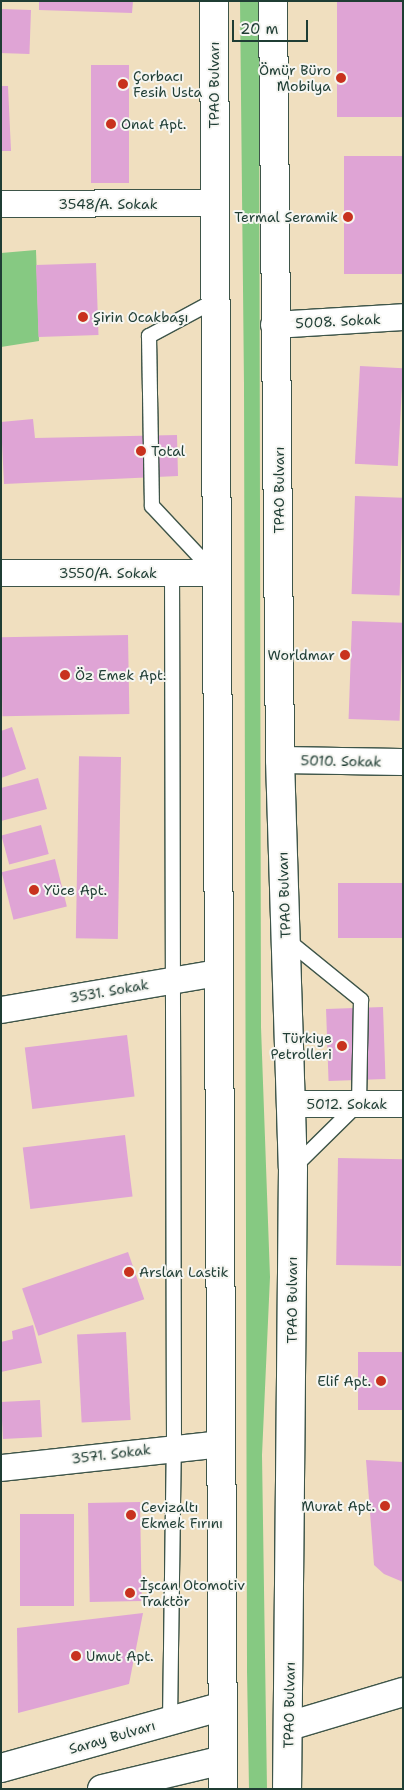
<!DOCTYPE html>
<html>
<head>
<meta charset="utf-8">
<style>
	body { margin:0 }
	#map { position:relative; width:404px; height:1790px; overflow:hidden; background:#f0dfbf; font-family:"Shantell Sans",sans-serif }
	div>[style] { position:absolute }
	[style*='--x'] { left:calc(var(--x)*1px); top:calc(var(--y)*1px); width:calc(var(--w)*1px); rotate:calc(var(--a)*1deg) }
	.green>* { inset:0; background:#86c982 }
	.building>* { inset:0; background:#dfa4d5; transform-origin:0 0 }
	.roads { filter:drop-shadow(1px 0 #3e5549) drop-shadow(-1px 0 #3e5549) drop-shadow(0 1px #3e5549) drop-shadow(0 -1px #3e5549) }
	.service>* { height:14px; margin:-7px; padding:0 7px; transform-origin:7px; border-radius:7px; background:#fff }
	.minor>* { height:26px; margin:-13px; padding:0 13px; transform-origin:13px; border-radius:13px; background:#fff }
	.tertiary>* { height:28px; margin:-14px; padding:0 14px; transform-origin:14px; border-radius:14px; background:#fff }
	.secondary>* { height:28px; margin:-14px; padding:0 14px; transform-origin:14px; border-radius:14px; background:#fff }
	.trunk>* { height:28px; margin:-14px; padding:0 14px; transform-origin:14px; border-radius:14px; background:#fff }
	.dots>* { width:14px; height:14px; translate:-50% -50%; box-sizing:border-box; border:2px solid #f6f6f2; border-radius:50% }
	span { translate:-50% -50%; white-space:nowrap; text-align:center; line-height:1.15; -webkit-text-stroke:4px #f6f6f2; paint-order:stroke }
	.poi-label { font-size:14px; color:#1f3d34 }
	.right { translate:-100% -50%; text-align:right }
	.left { translate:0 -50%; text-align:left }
	.street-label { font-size:14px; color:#1f3d34 }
	.frame { position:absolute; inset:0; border:2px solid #1f3d34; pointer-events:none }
	.scale { position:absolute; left:232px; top:20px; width:76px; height:22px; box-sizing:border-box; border:2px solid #1f3d34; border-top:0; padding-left:6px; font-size:15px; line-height:18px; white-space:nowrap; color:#1f3d34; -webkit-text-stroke:4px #f6f6f2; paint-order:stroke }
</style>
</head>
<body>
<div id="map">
	<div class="green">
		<div style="clip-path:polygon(240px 1px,259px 1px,261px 1027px,270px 1277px,262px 1455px,267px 1789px,249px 1789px,247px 1671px,244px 385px)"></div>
		<div style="clip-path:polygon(36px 250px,39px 341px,1px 347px,1px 253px)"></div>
	</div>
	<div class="building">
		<div style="clip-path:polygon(39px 1px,133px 1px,132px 13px,39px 10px)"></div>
		<div style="left:337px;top:1px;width:66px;height:116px"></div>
		<div style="left:1px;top:9px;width:30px;height:44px;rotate:2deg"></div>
		<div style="left:91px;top:65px;width:38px;height:118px"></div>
		<div style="clip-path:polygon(1px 86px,8px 86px,11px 151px,1px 151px)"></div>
		<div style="left:403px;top:156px;width:118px;height:59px;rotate:90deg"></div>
		<div style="left:96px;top:263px;width:72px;height:60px;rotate:88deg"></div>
		<div style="left:360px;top:366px;width:43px;height:98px;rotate:3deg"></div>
		<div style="clip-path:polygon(33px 419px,35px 438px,177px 435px,178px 476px,4px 484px,1px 422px)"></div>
		<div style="left:355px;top:496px;width:48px;height:98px;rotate:2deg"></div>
		<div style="left:352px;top:621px;width:51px;height:98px;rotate:2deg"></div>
		<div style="left:128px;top:635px;width:79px;height:127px;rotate:89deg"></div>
		<div style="clip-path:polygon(12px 727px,26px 769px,1px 778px,1px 731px)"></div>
		<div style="left:121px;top:757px;width:182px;height:42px;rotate:91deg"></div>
		<div style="clip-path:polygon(38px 778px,47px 809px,1px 821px,1px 788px)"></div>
		<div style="left:41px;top:825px;width:30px;height:41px;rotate:75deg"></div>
		<div style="left:55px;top:859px;width:49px;height:55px;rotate:76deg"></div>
		<div style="left:403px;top:883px;width:55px;height:65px;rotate:90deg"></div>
		<div style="left:383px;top:1007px;width:72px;height:57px;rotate:88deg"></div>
		<div style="left:127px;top:1035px;width:62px;height:103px;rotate:83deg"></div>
		<div style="left:125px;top:1135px;width:62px;height:103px;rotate:83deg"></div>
		<div style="left:338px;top:1158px;width:65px;height:107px;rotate:1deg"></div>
		<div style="left:128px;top:1252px;width:50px;height:112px;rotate:71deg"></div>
		<div style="clip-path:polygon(33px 1325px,42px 1363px,1px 1372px,1px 1342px,13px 1339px,12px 1331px)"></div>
		<div style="left:126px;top:1332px;width:88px;height:49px;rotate:87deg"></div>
		<div style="left:403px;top:1352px;width:58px;height:45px;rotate:90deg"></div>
		<div style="left:40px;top:1400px;width:37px;height:39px;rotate:87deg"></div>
		<div style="clip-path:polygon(366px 1460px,403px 1462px,403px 1582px,384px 1574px,374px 1565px)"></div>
		<div style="left:140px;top:1502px;width:99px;height:52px;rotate:89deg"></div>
		<div style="left:20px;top:1514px;width:54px;height:92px"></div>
		<div style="clip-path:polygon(143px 1613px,129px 1684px,18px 1713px,17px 1628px)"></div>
	</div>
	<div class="roads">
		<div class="service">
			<div style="--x:214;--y:301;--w:74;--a:151.7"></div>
			<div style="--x:149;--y:336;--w:170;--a:89"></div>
			<div style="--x:152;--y:506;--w:92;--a:46.8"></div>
			<div style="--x:286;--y:939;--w:97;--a:39.1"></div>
			<div style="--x:361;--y:1000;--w:103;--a:91.1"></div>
			<div style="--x:359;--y:1103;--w:93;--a:135.4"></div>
			<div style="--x:170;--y:1721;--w:275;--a:-89.2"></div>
			<div style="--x:174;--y:1446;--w:873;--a:-90.13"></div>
		</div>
		<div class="minor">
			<div style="--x:1;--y:204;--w:213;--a:-0.3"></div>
			<div style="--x:274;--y:325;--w:129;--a:-3.5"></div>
			<div style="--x:1;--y:573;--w:214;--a:0"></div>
			<div style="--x:280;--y:760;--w:123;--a:0.9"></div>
			<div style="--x:1;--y:1010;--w:220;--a:-9.7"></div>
			<div style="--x:291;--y:1104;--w:112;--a:0"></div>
			<div style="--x:1;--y:1468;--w:221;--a:-6.2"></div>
		</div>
		<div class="tertiary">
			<div style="--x:289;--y:1726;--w:119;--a:-16.6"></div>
		</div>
		<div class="secondary">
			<div style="--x:1;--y:1768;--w:230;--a:-15.6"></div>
			<div style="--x:102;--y:1789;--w:124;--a:-13.5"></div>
		</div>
		<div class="trunk">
			<div style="--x:214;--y:1;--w:1788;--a:89.71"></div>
			<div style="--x:273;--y:1;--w:759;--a:89.47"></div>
			<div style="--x:280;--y:760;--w:408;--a:88.2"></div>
			<div style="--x:293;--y:1168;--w:621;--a:90.55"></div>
		</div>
	</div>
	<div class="dots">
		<div style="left:341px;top:78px;background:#c8321e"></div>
		<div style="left:123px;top:84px;background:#c8321e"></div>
		<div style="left:111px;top:124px;background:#c8321e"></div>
		<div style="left:348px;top:217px;background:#c8321e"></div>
		<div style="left:83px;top:317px;background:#c8321e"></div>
		<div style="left:141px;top:451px;background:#c8321e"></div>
		<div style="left:345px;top:655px;background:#c8321e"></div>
		<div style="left:65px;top:675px;background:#c8321e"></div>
		<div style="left:34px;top:890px;background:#c8321e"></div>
		<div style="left:342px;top:1046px;background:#c8321e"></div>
		<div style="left:129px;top:1272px;background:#c8321e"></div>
		<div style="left:381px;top:1381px;background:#c8321e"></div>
		<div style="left:385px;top:1506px;background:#c8321e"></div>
		<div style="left:131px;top:1515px;background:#c8321e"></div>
		<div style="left:130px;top:1593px;background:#c8321e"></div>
		<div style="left:76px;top:1656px;background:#c8321e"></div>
	</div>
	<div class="poi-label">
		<span class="right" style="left:331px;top:78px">Ömür Büro<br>Mobilya</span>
		<span class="left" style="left:133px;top:84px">Çorbacı<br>Fesih Usta</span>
		<span class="left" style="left:121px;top:124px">Onat Apt.</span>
		<span class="right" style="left:338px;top:217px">Termal Seramik</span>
		<span class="left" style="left:93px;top:317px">Şirin Ocakbaşı</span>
		<span class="left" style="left:151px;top:451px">Total</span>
		<span class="right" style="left:335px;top:655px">Worldmar</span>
		<span class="left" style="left:75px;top:675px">Öz Emek Apt.</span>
		<span class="left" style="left:44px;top:890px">Yüce Apt.</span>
		<span class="right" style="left:332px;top:1046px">Türkiye<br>Petrolleri</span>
		<span class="left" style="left:139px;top:1272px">Arslan Lastik</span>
		<span class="right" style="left:371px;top:1381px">Elif Apt.</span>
		<span class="right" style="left:375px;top:1506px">Murat Apt.</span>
		<span class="left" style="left:141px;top:1515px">Cevizaltı<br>Ekmek Fırını</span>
		<span class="left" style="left:140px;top:1593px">İşcan Otomotiv<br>Traktör</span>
		<span class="left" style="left:86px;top:1656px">Umut Apt.</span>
	</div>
	<div class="street-label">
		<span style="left:214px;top:85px;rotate:-90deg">TPAO Bulvarı</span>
		<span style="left:108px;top:204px">3548/A. Sokak</span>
		<span style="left:338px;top:321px;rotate:-3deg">5008. Sokak</span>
		<span style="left:279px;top:490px;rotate:-90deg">TPAO Bulvarı</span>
		<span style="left:108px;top:573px">3550/A. Sokak</span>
		<span style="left:341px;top:761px;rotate:1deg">5010. Sokak</span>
		<span style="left:284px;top:895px;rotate:-92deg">TPAO Bulvarı</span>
		<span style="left:109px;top:991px;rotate:-10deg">3531. Sokak</span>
		<span style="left:347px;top:1104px">5012. Sokak</span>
		<span style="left:292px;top:1300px;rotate:-90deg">TPAO Bulvarı</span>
		<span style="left:111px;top:1454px;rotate:-7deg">3571. Sokak</span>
		<span style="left:289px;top:1705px;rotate:-89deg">TPAO Bulvarı</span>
		<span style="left:112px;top:1737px;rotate:-16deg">Saray Bulvarı</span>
	</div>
	<div class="frame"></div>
	<div class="scale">20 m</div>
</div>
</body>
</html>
